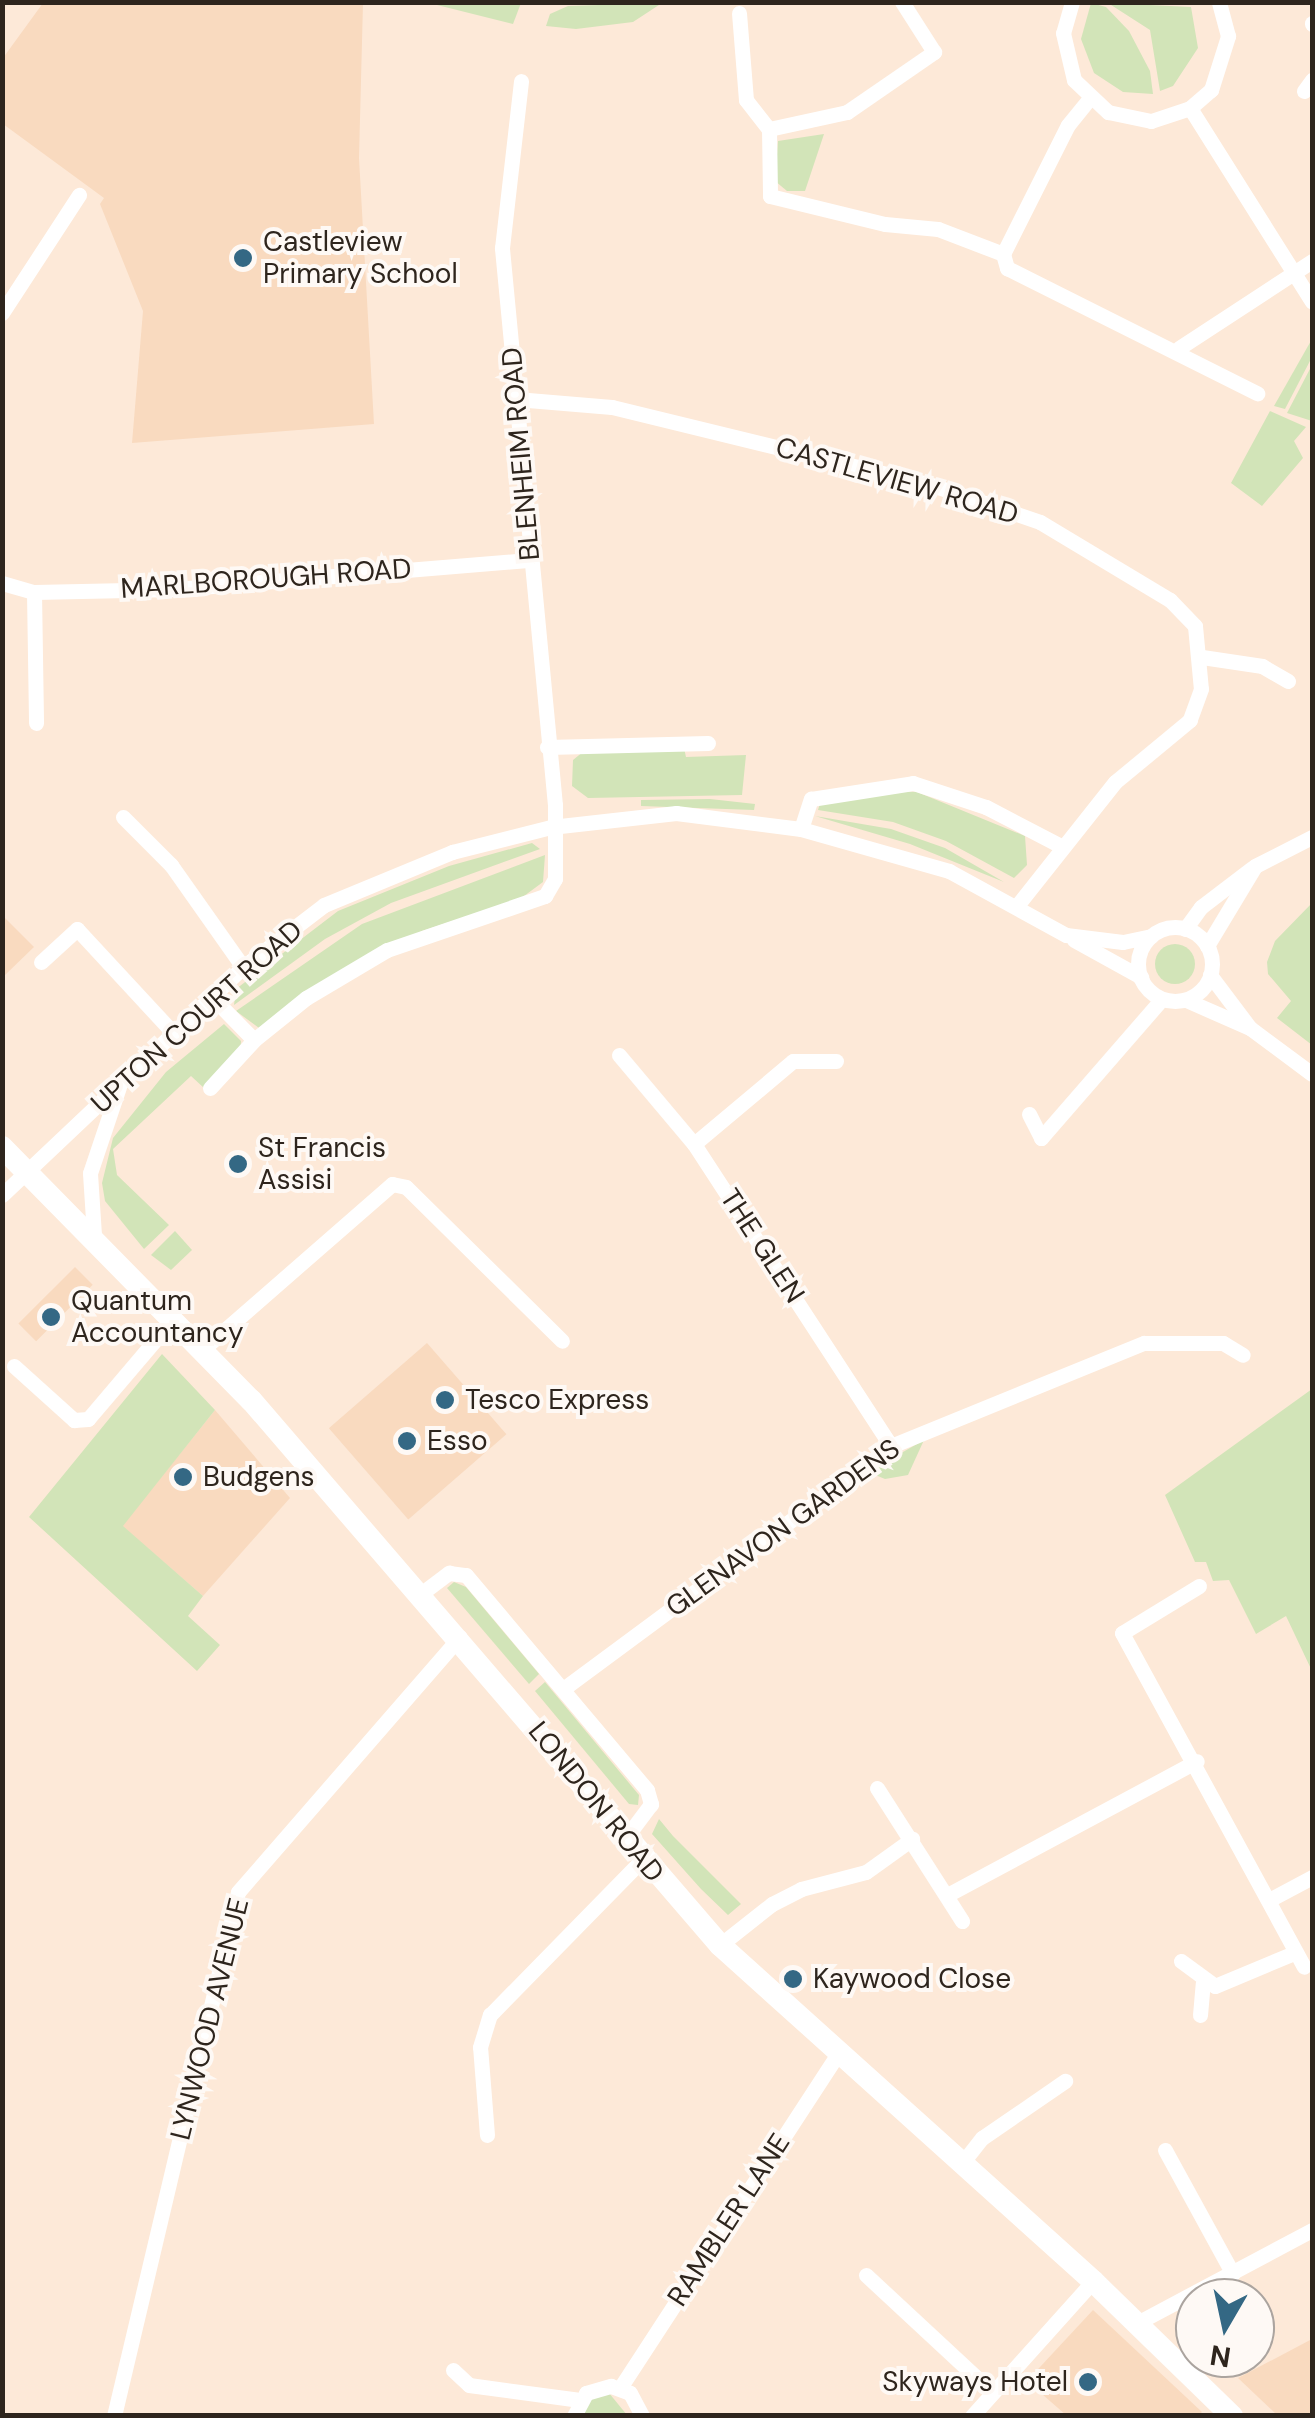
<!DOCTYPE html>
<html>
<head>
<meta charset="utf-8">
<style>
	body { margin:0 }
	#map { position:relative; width:1315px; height:2418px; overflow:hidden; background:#fde9d8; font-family:"DM Sans",sans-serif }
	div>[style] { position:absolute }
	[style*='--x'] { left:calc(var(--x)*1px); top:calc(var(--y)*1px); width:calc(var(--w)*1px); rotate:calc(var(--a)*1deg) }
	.built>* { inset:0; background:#f9dabf; transform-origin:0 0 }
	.green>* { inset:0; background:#d2e4b8 }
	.round { border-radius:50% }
	.minor>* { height:15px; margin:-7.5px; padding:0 7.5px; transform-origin:7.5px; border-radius:7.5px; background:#fff }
	.minor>.ring { margin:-7.5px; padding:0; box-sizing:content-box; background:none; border:15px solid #fff; border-radius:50% }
	.primary>* { height:22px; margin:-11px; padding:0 11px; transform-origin:11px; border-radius:11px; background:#fff }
	.dots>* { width:28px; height:28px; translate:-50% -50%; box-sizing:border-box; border:5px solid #fef9f5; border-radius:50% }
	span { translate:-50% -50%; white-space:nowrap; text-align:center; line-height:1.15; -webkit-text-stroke:8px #fef9f5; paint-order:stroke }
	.poi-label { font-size:28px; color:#2e251d }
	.left { translate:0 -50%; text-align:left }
	.right { translate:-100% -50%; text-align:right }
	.street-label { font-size:28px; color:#2e251d }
	.frame { position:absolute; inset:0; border:5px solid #2e251d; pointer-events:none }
	.north { position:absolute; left:1175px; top:2278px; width:100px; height:100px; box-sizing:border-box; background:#fef9f5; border:2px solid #aba49f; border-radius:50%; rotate:189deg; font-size:28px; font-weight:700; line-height:40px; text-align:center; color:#2e251d }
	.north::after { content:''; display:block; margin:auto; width:35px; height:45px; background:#346884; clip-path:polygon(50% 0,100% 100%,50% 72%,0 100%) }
</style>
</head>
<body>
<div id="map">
	<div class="built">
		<div style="clip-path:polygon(43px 3px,363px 3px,359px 158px,374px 424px,132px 443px,143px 311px,100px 204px,104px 198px,3px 124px,3px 58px)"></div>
		<div style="clip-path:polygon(3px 916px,34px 947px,3px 977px)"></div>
		<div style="left:75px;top:1267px;width:25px;height:80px;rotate:45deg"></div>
		<div style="left:427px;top:1343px;width:121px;height:130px;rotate:49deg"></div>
		<div style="clip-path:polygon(215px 1410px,290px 1498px,203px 1596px,122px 1526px)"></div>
		<div style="clip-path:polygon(1093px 2310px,1202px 2412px,1199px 2415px,1066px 2415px,1027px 2381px)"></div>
		<div style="clip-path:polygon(1312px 2339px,1312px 2415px,1277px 2415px,1238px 2378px)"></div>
	</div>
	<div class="green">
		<div style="clip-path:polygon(429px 3px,521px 3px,513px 24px)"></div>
		<div style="clip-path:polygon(662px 3px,633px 22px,576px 29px,546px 26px,550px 14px,568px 6px)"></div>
		<div style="clip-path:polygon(1091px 3px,1106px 7px,1129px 31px,1150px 71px,1153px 94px,1123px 92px,1094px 73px,1081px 39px)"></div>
		<div style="clip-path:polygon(1108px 3px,1191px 7px,1198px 48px,1173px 86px,1160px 91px,1150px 30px)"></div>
		<div style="clip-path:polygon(824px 134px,805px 191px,787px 191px,775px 181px,778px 141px)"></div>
		<div style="clip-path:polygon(1312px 339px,1312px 357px,1285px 409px,1274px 406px)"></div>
		<div style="clip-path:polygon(1312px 365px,1312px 421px,1287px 413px)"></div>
		<div style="clip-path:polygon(1270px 411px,1306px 427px,1294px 441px,1303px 458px,1262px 506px,1231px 483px)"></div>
		<div style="clip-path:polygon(684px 748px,686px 757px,746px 755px,742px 795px,588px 798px,572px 786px,573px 760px,584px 751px)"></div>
		<div style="clip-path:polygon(896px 791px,917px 792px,1025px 836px,1027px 865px,1014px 878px,946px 841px,893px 822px,818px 810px,821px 800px)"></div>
		<div style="clip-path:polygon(710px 799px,755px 804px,754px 810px,641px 806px,641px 800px)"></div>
		<div style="clip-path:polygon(815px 816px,891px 829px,945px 848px,1004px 882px,910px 844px)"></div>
		<div style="clip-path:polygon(532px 843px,540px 849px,391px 903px,325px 939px,234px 1005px,236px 989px,338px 911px,449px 866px)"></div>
		<div style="clip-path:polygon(545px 855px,543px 882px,520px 899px,422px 931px,259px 1028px,236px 1011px,362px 924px)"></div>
		<div style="clip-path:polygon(1312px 903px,1312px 1045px,1277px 1018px,1291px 1001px,1268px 974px,1267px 962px,1275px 941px)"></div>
		<div class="round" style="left:1155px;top:944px;width:40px;height:40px"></div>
		<div style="clip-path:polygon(224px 1024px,241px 1041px,240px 1058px,204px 1088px,191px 1076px,113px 1149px,117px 1175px,169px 1225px,144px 1249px,105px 1201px,102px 1183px,113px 1138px,166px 1072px)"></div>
		<div style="clip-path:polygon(175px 1231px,192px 1250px,171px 1270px,151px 1255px)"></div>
		<div style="clip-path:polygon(162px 1354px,215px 1410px,123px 1526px,203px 1596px,188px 1616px,220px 1645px,197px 1671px,29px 1517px)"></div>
		<div style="clip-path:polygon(1312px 1389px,1312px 1671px,1286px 1616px,1256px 1634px,1229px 1580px,1213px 1581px,1206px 1562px,1195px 1562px,1165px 1495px)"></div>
		<div style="clip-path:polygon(924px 1440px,908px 1475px,885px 1479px,868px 1472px)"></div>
		<div style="clip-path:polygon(454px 1582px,466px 1587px,539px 1674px,529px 1684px,447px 1588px)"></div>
		<div style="clip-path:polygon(545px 1682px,639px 1795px,638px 1805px,629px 1804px,535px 1691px)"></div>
		<div style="clip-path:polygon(659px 1819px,673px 1836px,741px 1904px,728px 1915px,701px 1889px,652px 1834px)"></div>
		<div style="clip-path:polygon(609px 2393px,627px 2415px,580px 2416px,587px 2400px)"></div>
	</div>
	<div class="minor">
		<div style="--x:1072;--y:2;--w:32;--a:106"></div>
		<div style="--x:1063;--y:33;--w:48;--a:76.8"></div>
		<div style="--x:1074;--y:80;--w:47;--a:43.3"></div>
		<div style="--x:1108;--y:112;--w:44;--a:11.8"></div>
		<div style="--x:1151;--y:121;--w:41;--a:-18.4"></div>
		<div style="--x:1190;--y:108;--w:28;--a:-41"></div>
		<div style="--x:1211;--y:90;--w:57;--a:-72.5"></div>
		<div style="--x:1228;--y:36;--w:35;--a:-105"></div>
		<div style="--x:739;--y:13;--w:87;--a:85.4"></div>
		<div style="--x:746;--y:100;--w:37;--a:52"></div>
		<div style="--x:1312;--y:23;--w:1;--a:90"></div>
		<div style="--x:1304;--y:91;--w:14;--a:-54"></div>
		<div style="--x:1190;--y:108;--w:229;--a:57.8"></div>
		<div style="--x:769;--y:129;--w:67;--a:89.1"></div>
		<div style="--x:770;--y:196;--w:118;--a:13.7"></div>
		<div style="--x:885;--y:224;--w:53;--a:5.4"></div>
		<div style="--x:938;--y:229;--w:70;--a:21"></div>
		<div style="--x:769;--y:129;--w:80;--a:-12.3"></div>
		<div style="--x:847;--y:112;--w:106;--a:-34.6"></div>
		<div style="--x:934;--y:52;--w:59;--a:-122.6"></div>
		<div style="--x:1003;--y:254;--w:15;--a:74"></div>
		<div style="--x:1007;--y:268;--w:280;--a:26.6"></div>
		<div style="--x:1003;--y:254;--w:144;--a:-63.3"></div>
		<div style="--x:1068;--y:125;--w:33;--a:-51"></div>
		<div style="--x:2;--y:313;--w:141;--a:-56.9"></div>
		<div style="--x:1179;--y:348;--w:159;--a:-33.2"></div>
		<div style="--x:516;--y:399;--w:96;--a:4.8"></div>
		<div style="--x:612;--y:407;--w:326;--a:13.7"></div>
		<div style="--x:929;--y:484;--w:117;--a:18.9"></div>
		<div style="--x:1040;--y:522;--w:152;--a:31"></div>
		<div style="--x:1170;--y:600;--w:36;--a:46"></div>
		<div style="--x:1195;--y:626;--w:63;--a:84.6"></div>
		<div style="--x:1201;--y:689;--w:33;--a:110"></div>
		<div style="--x:1190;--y:720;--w:97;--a:140.4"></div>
		<div style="--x:1115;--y:782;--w:159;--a:128.4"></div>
		<div style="--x:2;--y:583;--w:33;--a:16"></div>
		<div style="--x:34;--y:592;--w:142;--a:-1.2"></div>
		<div style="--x:176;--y:589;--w:356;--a:-4.7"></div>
		<div style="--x:34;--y:592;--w:131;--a:89.1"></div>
		<div style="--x:1202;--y:657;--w:61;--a:8.5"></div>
		<div style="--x:1262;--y:666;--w:30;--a:30"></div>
		<div style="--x:547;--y:747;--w:161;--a:-1.4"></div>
		<div style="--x:123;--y:817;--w:68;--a:45"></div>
		<div style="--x:171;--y:865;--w:125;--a:54.8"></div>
		<div style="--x:801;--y:829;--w:32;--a:-72"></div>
		<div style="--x:811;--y:799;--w:103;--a:-8.9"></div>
		<div style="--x:913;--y:783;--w:77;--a:18.2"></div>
		<div style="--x:986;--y:807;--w:82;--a:27.5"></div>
		<div class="ring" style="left:1138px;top:927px;width:59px;height:59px"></div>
		<div style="--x:1185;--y:929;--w:27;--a:-54"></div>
		<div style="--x:1201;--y:907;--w:64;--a:-37.4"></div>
		<div style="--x:1074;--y:940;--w:77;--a:28.9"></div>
		<div style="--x:1207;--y:946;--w:93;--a:-59"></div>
		<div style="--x:1255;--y:866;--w:64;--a:-27"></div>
		<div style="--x:41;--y:962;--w:49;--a:-42.5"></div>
		<div style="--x:77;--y:929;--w:144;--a:47.2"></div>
		<div style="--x:1210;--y:975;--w:66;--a:53"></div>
		<div style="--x:212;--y:997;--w:60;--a:45.7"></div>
		<div style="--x:1186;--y:1000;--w:70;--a:23.6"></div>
		<div style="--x:1250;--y:1028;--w:77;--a:36.6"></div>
		<div style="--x:619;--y:1055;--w:116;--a:49.9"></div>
		<div style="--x:694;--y:1144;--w:361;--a:56.9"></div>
		<div style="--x:210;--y:1088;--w:65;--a:-47.5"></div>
		<div style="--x:254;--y:1040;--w:67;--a:-38.9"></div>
		<div style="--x:306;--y:998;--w:94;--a:-30.7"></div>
		<div style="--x:387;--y:950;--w:167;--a:-18.9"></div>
		<div style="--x:545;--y:896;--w:20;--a:-60"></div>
		<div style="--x:555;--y:879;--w:74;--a:-90"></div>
		<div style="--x:555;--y:805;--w:560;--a:-95.44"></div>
		<div style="--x:502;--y:248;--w:168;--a:-83.5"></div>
		<div style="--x:1029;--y:1114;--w:27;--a:63"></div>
		<div style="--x:1041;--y:1138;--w:184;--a:-49"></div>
		<div style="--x:694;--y:1144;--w:129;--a:-40"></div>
		<div style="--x:793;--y:1061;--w:43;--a:0"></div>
		<div style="--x:2;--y:1195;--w:332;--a:-43.4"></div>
		<div style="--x:243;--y:967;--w:102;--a:-37.4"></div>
		<div style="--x:324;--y:905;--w:139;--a:-22.5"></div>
		<div style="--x:452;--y:852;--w:102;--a:-14.2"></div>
		<div style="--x:551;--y:827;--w:126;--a:-6.4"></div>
		<div style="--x:676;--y:813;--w:126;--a:7.3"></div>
		<div style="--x:801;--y:829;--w:154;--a:15.8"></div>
		<div style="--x:949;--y:871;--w:133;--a:28.7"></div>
		<div style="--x:1066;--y:935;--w:57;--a:7"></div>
		<div style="--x:1123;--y:942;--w:29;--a:-12"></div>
		<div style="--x:94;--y:1235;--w:62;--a:-93.7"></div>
		<div style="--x:90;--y:1173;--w:91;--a:-71.4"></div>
		<div style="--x:203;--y:1349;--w:251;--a:-41.1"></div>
		<div style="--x:392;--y:1184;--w:14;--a:12"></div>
		<div style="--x:406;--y:1187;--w:219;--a:44.6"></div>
		<div style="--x:14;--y:1366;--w:81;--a:42"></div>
		<div style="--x:74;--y:1420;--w:14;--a:-4"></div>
		<div style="--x:88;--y:1419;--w:133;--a:-49.6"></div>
		<div style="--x:1199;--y:1586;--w:90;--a:148.6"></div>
		<div style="--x:1122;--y:1633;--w:380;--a:61.4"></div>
		<div style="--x:422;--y:1593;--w:34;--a:-37"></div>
		<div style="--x:449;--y:1573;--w:17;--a:7"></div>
		<div style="--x:466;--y:1575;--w:281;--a:49.9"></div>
		<div style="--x:647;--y:1790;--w:15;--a:74"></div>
		<div style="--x:651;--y:1804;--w:45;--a:126.9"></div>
		<div style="--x:563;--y:1689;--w:408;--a:-36.5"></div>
		<div style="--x:891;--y:1446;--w:273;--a:-22.2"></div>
		<div style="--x:1144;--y:1343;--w:79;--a:0"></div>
		<div style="--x:1223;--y:1343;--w:23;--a:31"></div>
		<div style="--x:877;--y:1788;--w:158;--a:57.4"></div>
		<div style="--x:949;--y:1894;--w:281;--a:-28.2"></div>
		<div style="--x:1271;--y:1899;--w:47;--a:-28.2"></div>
		<div style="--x:720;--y:1945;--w:66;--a:-38.3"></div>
		<div style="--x:772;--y:1904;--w:33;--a:-27"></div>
		<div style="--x:801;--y:1889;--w:67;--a:-14.7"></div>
		<div style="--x:866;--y:1872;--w:57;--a:-35.7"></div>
		<div style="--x:1181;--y:1961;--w:42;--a:36.3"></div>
		<div style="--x:1215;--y:1986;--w:86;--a:-22.7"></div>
		<div style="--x:1200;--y:2015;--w:32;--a:-85"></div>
		<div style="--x:487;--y:2135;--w:88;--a:-94.5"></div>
		<div style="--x:480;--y:2047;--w:34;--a:-73"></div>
		<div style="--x:490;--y:2015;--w:216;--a:-45.6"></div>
		<div style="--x:1165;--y:2150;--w:141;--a:61.3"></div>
		<div style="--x:963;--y:2162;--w:31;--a:-52"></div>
		<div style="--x:982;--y:2138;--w:101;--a:-34.5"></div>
		<div style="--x:866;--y:2275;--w:172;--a:42.9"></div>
		<div style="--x:1137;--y:2323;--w:198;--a:-28"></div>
		<div style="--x:453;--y:2370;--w:22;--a:43"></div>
		<div style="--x:469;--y:2385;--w:112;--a:7.7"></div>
		<div style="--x:620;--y:2388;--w:401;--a:-56.9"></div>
		<div style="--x:114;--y:2416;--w:538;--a:-76.69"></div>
		<div style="--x:238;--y:1892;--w:338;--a:-49"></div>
		<div style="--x:574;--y:2416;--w:26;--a:-62"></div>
		<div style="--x:586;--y:2393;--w:26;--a:-16"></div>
		<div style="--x:611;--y:2386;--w:20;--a:20"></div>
		<div style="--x:630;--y:2393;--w:26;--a:62"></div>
		<div style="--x:972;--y:2416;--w:181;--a:-48.1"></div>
	</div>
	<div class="primary">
		<div style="--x:2;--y:1147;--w:355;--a:45.5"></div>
		<div style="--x:251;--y:1400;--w:719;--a:49.29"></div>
		<div style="--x:720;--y:1945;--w:502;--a:42.01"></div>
		<div style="--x:1093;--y:2281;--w:194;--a:44.2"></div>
	</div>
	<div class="dots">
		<div style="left:243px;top:258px;background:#346884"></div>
		<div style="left:238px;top:1164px;background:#346884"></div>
		<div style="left:51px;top:1317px;background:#346884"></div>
		<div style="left:445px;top:1400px;background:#346884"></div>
		<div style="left:407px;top:1441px;background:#346884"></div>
		<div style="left:183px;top:1477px;background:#346884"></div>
		<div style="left:793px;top:1979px;background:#346884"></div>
		<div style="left:1088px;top:2382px;background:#346884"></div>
	</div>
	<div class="poi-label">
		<span class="left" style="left:263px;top:258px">Castleview<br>Primary School</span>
		<span class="left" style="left:258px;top:1164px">St Francis<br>Assisi</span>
		<span class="left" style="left:71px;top:1317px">Quantum<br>Accountancy</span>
		<span class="left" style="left:465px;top:1400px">Tesco Express</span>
		<span class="left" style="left:427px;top:1441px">Esso</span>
		<span class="left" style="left:203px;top:1477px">Budgens</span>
		<span class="left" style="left:813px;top:1979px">Kaywood Close</span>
		<span class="right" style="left:1068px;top:2382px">Skyways Hotel</span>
	</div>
	<div class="street-label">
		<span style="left:521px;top:454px;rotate:-95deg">BLENHEIM ROAD</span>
		<span style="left:897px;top:481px;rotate:16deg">CASTLEVIEW ROAD</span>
		<span style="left:266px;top:579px;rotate:-4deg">MARLBOROUGH ROAD</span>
		<span style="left:197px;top:1017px;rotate:-42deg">UPTON COURT ROAD</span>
		<span style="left:762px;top:1246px;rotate:57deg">THE GLEN</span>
		<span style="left:783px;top:1528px;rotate:-36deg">GLENAVON GARDENS</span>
		<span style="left:596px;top:1802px;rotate:51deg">LONDON ROAD</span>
		<span style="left:210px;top:2019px;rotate:-76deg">LYNWOOD AVENUE</span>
		<span style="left:729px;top:2220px;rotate:-57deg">RAMBLER LANE</span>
	</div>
	<div class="frame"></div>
	<div class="north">N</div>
</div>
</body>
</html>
